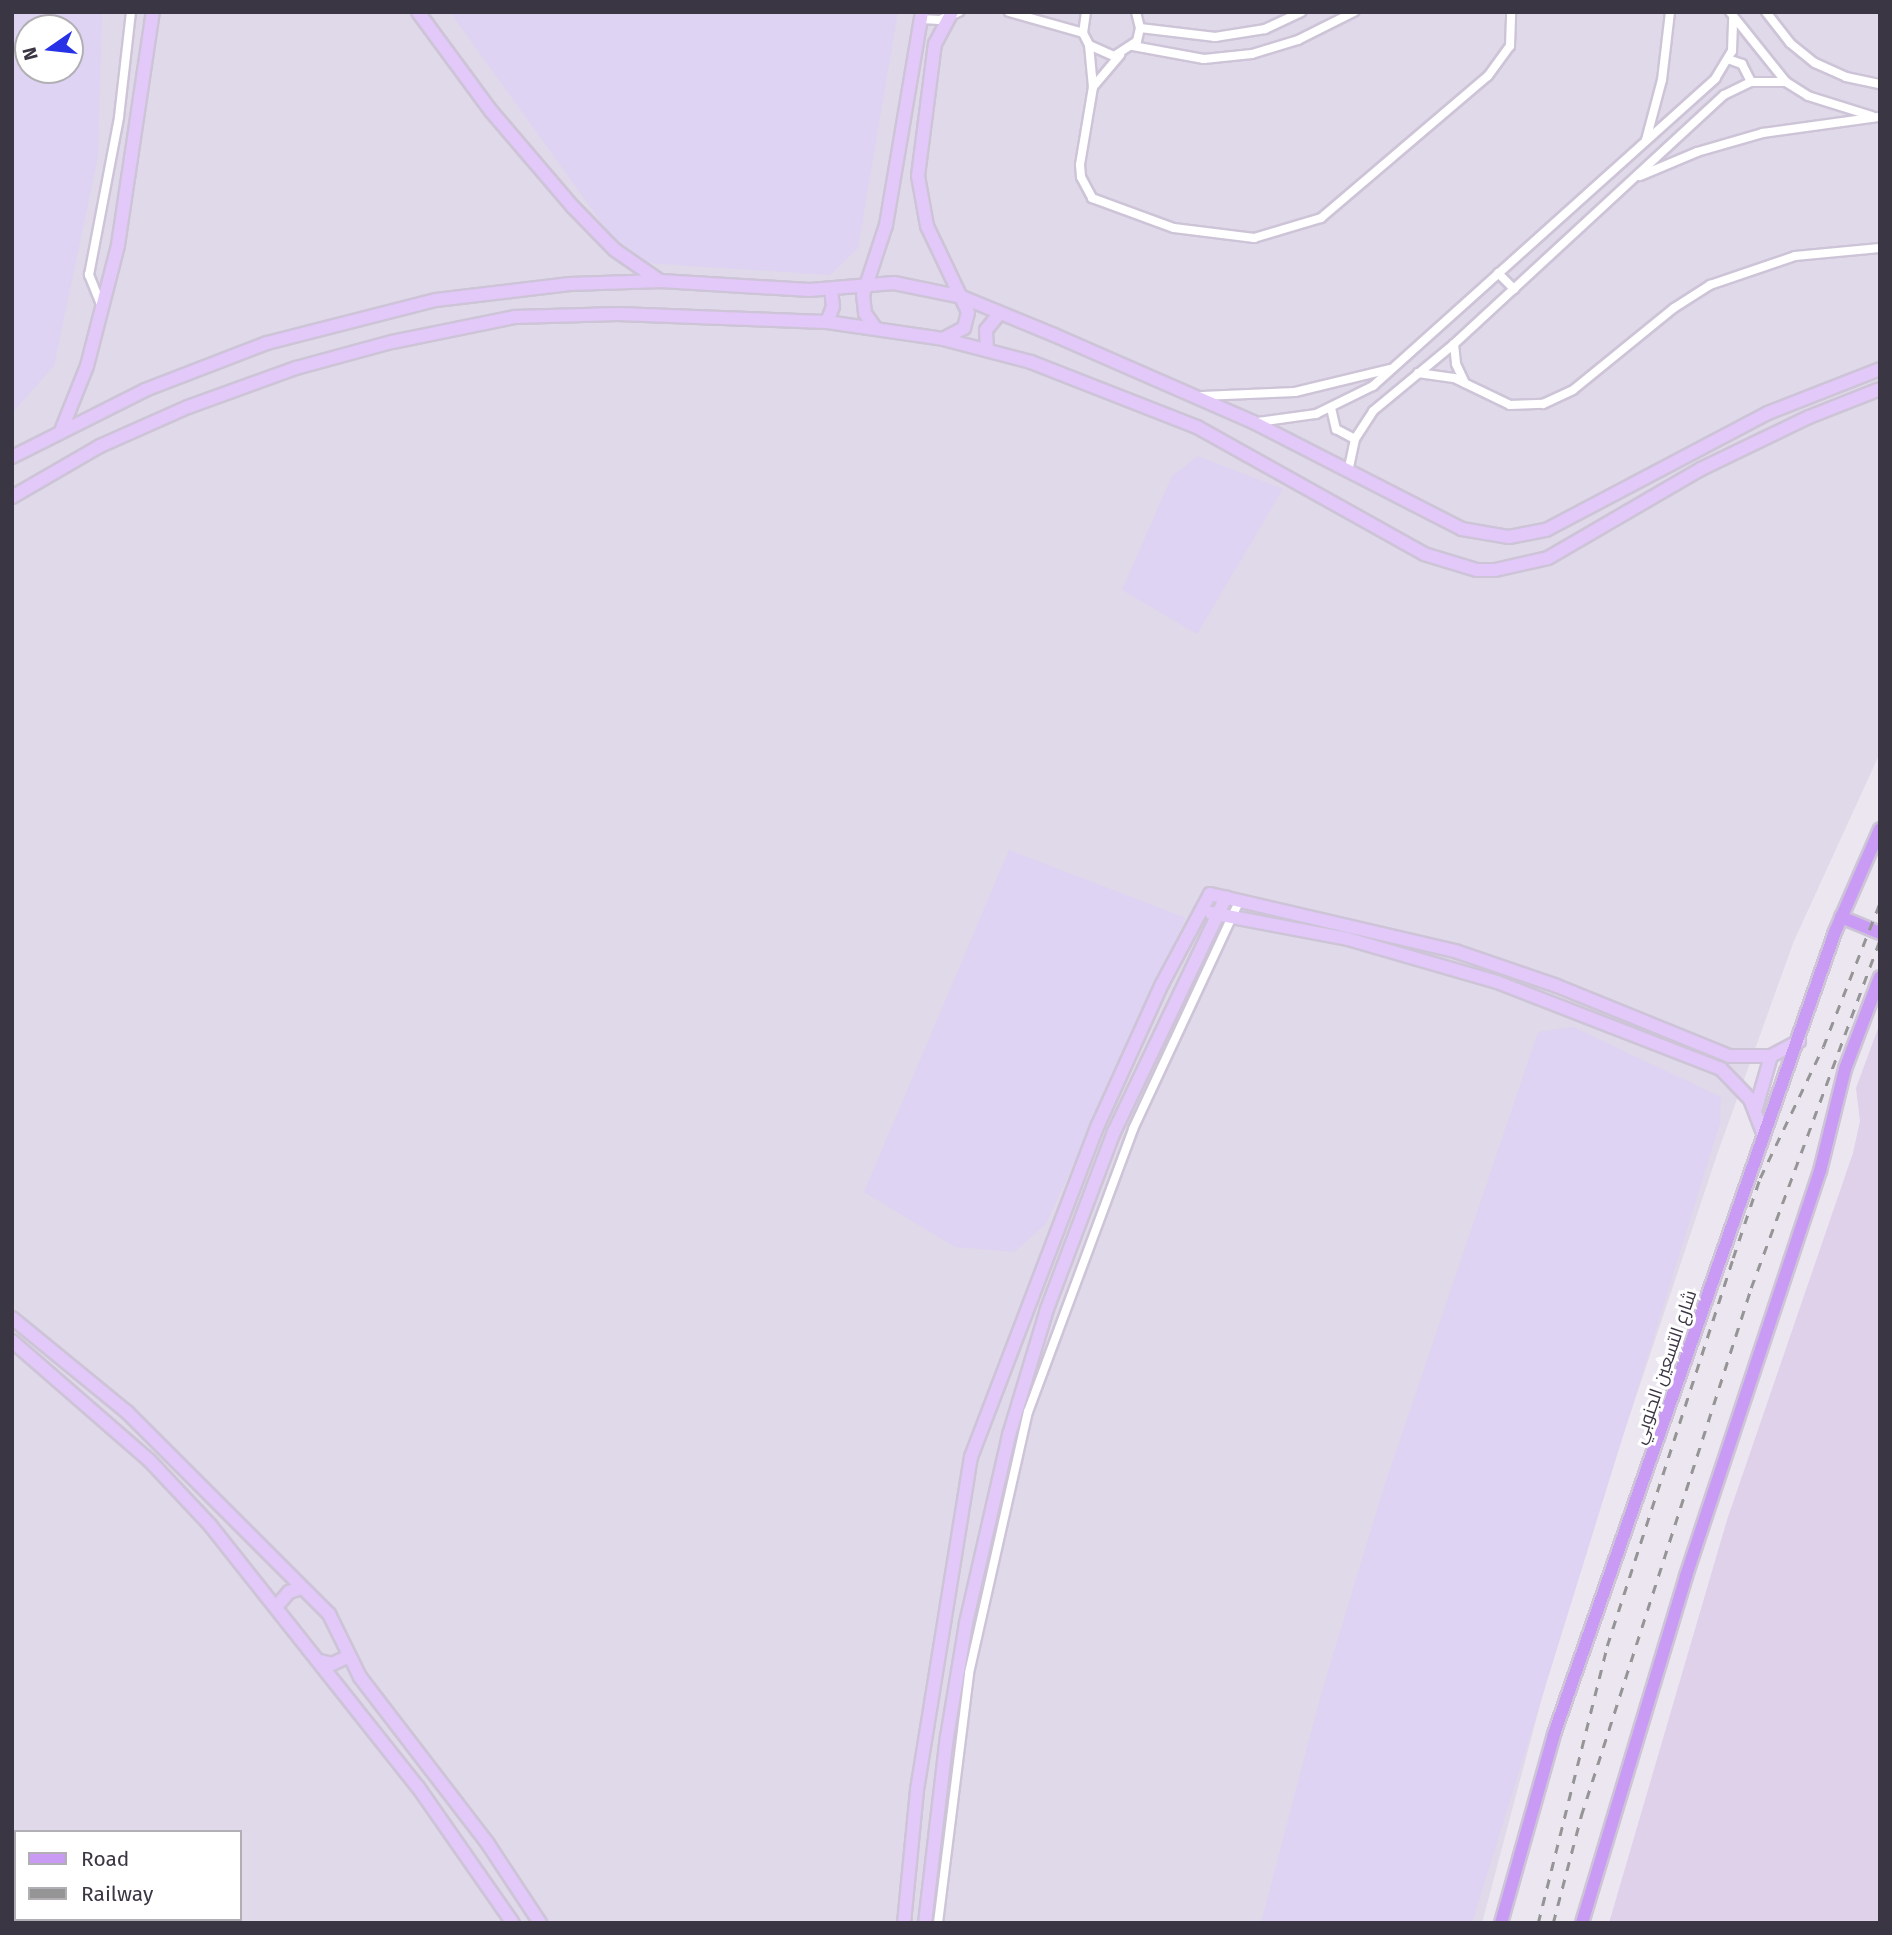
<!DOCTYPE html>
<html>
<head>
<meta charset="utf-8">
<style>
	body { margin:0 }
	#map { position:relative; width:1892px; height:1935px; overflow:hidden; background:#ece6f1; font-family:"Fira Sans",Cairo,sans-serif }
	div>[style] { position:absolute }
	[style*='--x'] { left:calc(var(--x)*1px); top:calc(var(--y)*1px); width:calc(var(--w)*1px); rotate:calc(var(--a)*1deg) }
	.residential>* { inset:0; background:#e0d9e9 }
	.commercial>* { inset:0; background:#ded3f2 }
	.education>* { inset:0; background:#ded1e9 }
	.roads { filter:drop-shadow(2px 0 #cdc4d7) drop-shadow(-2px 0 #cdc4d7) drop-shadow(0 2px #cdc4d7) drop-shadow(0 -2px #cdc4d7) }
	.street>* { height:8px; margin:-4px; padding:0 4px; transform-origin:4px; border-radius:4px; background:#fff }
	.secondary>* { height:12px; margin:-6px; padding:0 6px; transform-origin:6px; border-radius:6px; background:#e3c8fa }
	.primary>* { height:12px; margin:-6px; padding:0 6px; transform-origin:6px; border-radius:6px; background:#c99bf5 }
	.rail>* { height:2.5px; margin-top:-1.25px; transform-origin:0; background:repeating-linear-gradient(90deg,#959595 0 9px,transparent 0 18px) }
	span { translate:-50% -50%; white-space:nowrap; text-align:center; line-height:1.15; -webkit-text-stroke:6px #fff; paint-order:stroke }
	.street-label { font-size:18px; color:#3b3644 }
	.frame { position:absolute; inset:0; border:14px solid #3b3644; pointer-events:none }
	.legend { position:absolute; left:14px; top:1830px; width:228px; height:91px; box-sizing:border-box; background:#fff; border:2px solid #b1afb4; margin:0; padding:9px 12px; list-style:none; font-size:21px; color:#3b3644 }
	.legend li { display:flex; align-items:center; gap:14px; height:35px }
	.legend b { width:35px; border:2px solid #b1afb4 }
	.north { position:absolute; left:14px; top:14px; width:70px; height:70px; box-sizing:border-box; background:#fff; border:2px solid #b1afb4; border-radius:50%; rotate:256deg; font-size:19px; font-weight:700; line-height:28px; text-align:center; color:#3b3644 }
	.north::after { content:''; display:block; margin:auto; width:24px; height:32px; background:#2732e7; clip-path:polygon(50% 0,100% 100%,50% 72%,0 100%) }
</style>
</head>
<body>
<div id="map">
	<div class="residential">
		<div style="clip-path:polygon(evenodd,12px 12px,1880px 12px,1880px 753px,1794px 941px,1719px 1149px,1568px 1600px,1482px 1923px,12px 1923px,12px 12px,28px 28px,70px 28px,70px 70px,28px 70px,28px 28px,12px 12px,16px 1832px,240px 1832px,240px 1919px,16px 1919px,16px 1832px)"></div>
	</div>
	<div class="commercial">
		<div style="clip-path:polygon(evenodd,12px 12px,102px 12px,98px 157px,54px 366px,12px 413px,12px 12px,28px 28px,70px 28px,70px 70px,28px 70px,28px 28px)"></div>
		<div style="clip-path:polygon(450px 12px,898px 12px,858px 248px,830px 275px,630px 262px)"></div>
		<div style="clip-path:polygon(1198px 456px,1283px 489px,1197px 634px,1122px 590px,1172px 476px)"></div>
		<div style="clip-path:polygon(1009px 850px,1186px 918px,1046px 1224px,1014px 1252px,955px 1247px,864px 1192px)"></div>
		<div style="clip-path:polygon(1573px 1027px,1721px 1097px,1720px 1123px,1472px 1923px,1261px 1923px,1320px 1698px,1382px 1493px,1538px 1032px)"></div>
	</div>
	<div class="education">
		<div style="clip-path:polygon(1880px 1023px,1880px 1923px,1609px 1923px,1727px 1520px,1853px 1153px,1860px 1121px,1856px 1088px)"></div>
	</div>
	<div class="roads">
		<div class="street">
			<div style="--x:1009;--y:12;--w:77;--a:15.8"></div>
			<div style="--x:1086;--y:12;--w:21;--a:98"></div>
			<div style="--x:1083;--y:33;--w:13;--a:63"></div>
			<div style="--x:1089;--y:45;--w:27;--a:24"></div>
			<div style="--x:1114;--y:56;--w:27;--a:-33"></div>
			<div style="--x:1137;--y:41;--w:13;--a:-77"></div>
			<div style="--x:1140;--y:28;--w:16;--a:-104"></div>
			<div style="--x:1730;--y:12;--w:90;--a:51.3"></div>
			<div style="--x:1786;--y:82;--w:26;--a:32"></div>
			<div style="--x:1808;--y:96;--w:67;--a:17.4"></div>
			<div style="--x:1766;--y:12;--w:39;--a:52"></div>
			<div style="--x:1790;--y:43;--w:32;--a:39"></div>
			<div style="--x:1815;--y:63;--w:34;--a:24"></div>
			<div style="--x:1846;--y:77;--w:35;--a:12"></div>
			<div style="--x:921;--y:19;--w:19;--a:3"></div>
			<div style="--x:940;--y:20;--w:21;--a:-23"></div>
			<div style="--x:1140;--y:28;--w:76;--a:6.8"></div>
			<div style="--x:1215;--y:37;--w:51;--a:-9.1"></div>
			<div style="--x:1265;--y:29;--w:40;--a:-25"></div>
			<div style="--x:1089;--y:45;--w:42;--a:84.6"></div>
			<div style="--x:1093;--y:87;--w:79;--a:99.5"></div>
			<div style="--x:1080;--y:165;--w:12;--a:85"></div>
			<div style="--x:1081;--y:177;--w:24;--a:62"></div>
			<div style="--x:1092;--y:198;--w:87;--a:20.1"></div>
			<div style="--x:1174;--y:228;--w:81;--a:7.1"></div>
			<div style="--x:1254;--y:238;--w:70;--a:-16.6"></div>
			<div style="--x:1321;--y:218;--w:219;--a:-40.4"></div>
			<div style="--x:1488;--y:76;--w:37;--a:-54"></div>
			<div style="--x:1510;--y:46;--w:34;--a:-88"></div>
			<div style="--x:1133;--y:46;--w:72;--a:10.4"></div>
			<div style="--x:1204;--y:59;--w:48;--a:-5.9"></div>
			<div style="--x:1252;--y:54;--w:48;--a:-16.9"></div>
			<div style="--x:1298;--y:40;--w:63;--a:-26.6"></div>
			<div style="--x:1728;--y:59;--w:15;--a:20"></div>
			<div style="--x:1742;--y:64;--w:20;--a:63"></div>
			<div style="--x:1093;--y:87;--w:42;--a:-49.8"></div>
			<div style="--x:1646;--y:140;--w:62;--a:-75.1"></div>
			<div style="--x:1662;--y:80;--w:68;--a:-83.3"></div>
			<div style="--x:1640;--y:176;--w:62;--a:-22.8"></div>
			<div style="--x:1697;--y:152;--w:69;--a:-16.1"></div>
			<div style="--x:1763;--y:133;--w:116;--a:-7.9"></div>
			<div style="--x:1498;--y:273;--w:23;--a:45"></div>
			<div style="--x:102;--y:307;--w:35;--a:-112"></div>
			<div style="--x:89;--y:275;--w:161;--a:-79.2"></div>
			<div style="--x:119;--y:117;--w:106;--a:-83.5"></div>
			<div style="--x:1454;--y:344;--w:20;--a:84"></div>
			<div style="--x:1456;--y:364;--w:21;--a:65"></div>
			<div style="--x:1418;--y:373;--w:36;--a:8"></div>
			<div style="--x:1454;--y:378;--w:62;--a:25.7"></div>
			<div style="--x:1510;--y:405;--w:33;--a:-2"></div>
			<div style="--x:1543;--y:404;--w:33;--a:-25"></div>
			<div style="--x:1573;--y:390;--w:130;--a:-39.1"></div>
			<div style="--x:1674;--y:308;--w:43;--a:-32.6"></div>
			<div style="--x:1710;--y:285;--w:90;--a:-18.8"></div>
			<div style="--x:1795;--y:256;--w:85;--a:-5.4"></div>
			<div style="--x:1202;--y:396;--w:93;--a:-2.5"></div>
			<div style="--x:1295;--y:392;--w:97;--a:-13.7"></div>
			<div style="--x:1331;--y:408;--w:22;--a:77"></div>
			<div style="--x:1336;--y:429;--w:21;--a:28"></div>
			<div style="--x:1258;--y:422;--w:59;--a:-7.9"></div>
			<div style="--x:1316;--y:414;--w:64;--a:-26.2"></div>
			<div style="--x:1373;--y:386;--w:460;--a:-41.9"></div>
			<div style="--x:1715;--y:79;--w:33;--a:-59"></div>
			<div style="--x:1732;--y:51;--w:33;--a:-88"></div>
			<div style="--x:1348;--y:472;--w:34;--a:-78"></div>
			<div style="--x:1355;--y:439;--w:33;--a:-57"></div>
			<div style="--x:1373;--y:411;--w:105;--a:-39.6"></div>
			<div style="--x:1454;--y:344;--w:367;--a:-42.7"></div>
			<div style="--x:1724;--y:95;--w:30;--a:-26"></div>
			<div style="--x:1751;--y:82;--w:35;--a:0"></div>
			<div style="--x:938;--y:1923;--w:252;--a:-82.9"></div>
			<div style="--x:969;--y:1673;--w:268;--a:-77.3"></div>
			<div style="--x:1028;--y:1412;--w:302;--a:-69.6"></div>
			<div style="--x:1133;--y:1129;--w:253;--a:-65"></div>
		</div>
		<div class="secondary">
			<div style="--x:418;--y:12;--w:123;--a:53.6"></div>
			<div style="--x:491;--y:111;--w:126;--a:49.5"></div>
			<div style="--x:573;--y:207;--w:60;--a:45.7"></div>
			<div style="--x:615;--y:250;--w:55;--a:34.6"></div>
			<div style="--x:827;--y:322;--w:17;--a:-69"></div>
			<div style="--x:833;--y:306;--w:16;--a:-97"></div>
			<div style="--x:876;--y:329;--w:19;--a:-125"></div>
			<div style="--x:865;--y:313;--w:18;--a:-96"></div>
			<div style="--x:863;--y:295;--w:74;--a:-71.8"></div>
			<div style="--x:886;--y:225;--w:216;--a:-80.4"></div>
			<div style="--x:943;--y:339;--w:24;--a:-28"></div>
			<div style="--x:964;--y:328;--w:16;--a:-76"></div>
			<div style="--x:968;--y:312;--w:95;--a:-115.5"></div>
			<div style="--x:927;--y:226;--w:51;--a:-100.2"></div>
			<div style="--x:918;--y:176;--w:133;--a:-82.7"></div>
			<div style="--x:935;--y:44;--w:36;--a:-62"></div>
			<div style="--x:987;--y:350;--w:20;--a:-93"></div>
			<div style="--x:986;--y:330;--w:22;--a:-51"></div>
			<div style="--x:61;--y:431;--w:70;--a:-68.2"></div>
			<div style="--x:87;--y:366;--w:125;--a:-75.6"></div>
			<div style="--x:118;--y:245;--w:236;--a:-81.5"></div>
			<div style="--x:12;--y:457;--w:149;--a:-26.7"></div>
			<div style="--x:145;--y:390;--w:131;--a:-21.1"></div>
			<div style="--x:267;--y:343;--w:174;--a:-14.3"></div>
			<div style="--x:436;--y:300;--w:135;--a:-6.8"></div>
			<div style="--x:570;--y:284;--w:91;--a:-1.9"></div>
			<div style="--x:661;--y:281;--w:149;--a:3.5"></div>
			<div style="--x:810;--y:290;--w:84;--a:-4.8"></div>
			<div style="--x:894;--y:283;--w:69;--a:11.6"></div>
			<div style="--x:962;--y:297;--w:100;--a:22.4"></div>
			<div style="--x:1054;--y:335;--w:217;--a:23.6"></div>
			<div style="--x:1253;--y:422;--w:235;--a:27.1"></div>
			<div style="--x:1462;--y:529;--w:48;--a:9.7"></div>
			<div style="--x:1509;--y:537;--w:38;--a:-11"></div>
			<div style="--x:1546;--y:530;--w:251;--a:-27.8"></div>
			<div style="--x:1768;--y:413;--w:120;--a:-21.4"></div>
			<div style="--x:12;--y:497;--w:102;--a:-30.1"></div>
			<div style="--x:100;--y:446;--w:96;--a:-23.9"></div>
			<div style="--x:188;--y:407;--w:115;--a:-19.9"></div>
			<div style="--x:296;--y:368;--w:99;--a:-15.2"></div>
			<div style="--x:392;--y:342;--w:126;--a:-11.5"></div>
			<div style="--x:515;--y:317;--w:103;--a:-1.7"></div>
			<div style="--x:618;--y:314;--w:209;--a:2.2"></div>
			<div style="--x:827;--y:322;--w:117;--a:8.3"></div>
			<div style="--x:943;--y:339;--w:91;--a:14.6"></div>
			<div style="--x:1031;--y:362;--w:178;--a:21.4"></div>
			<div style="--x:1197;--y:427;--w:260;--a:29.2"></div>
			<div style="--x:1424;--y:554;--w:55;--a:16.8"></div>
			<div style="--x:1477;--y:570;--w:18;--a:0"></div>
			<div style="--x:1495;--y:570;--w:54;--a:-12.8"></div>
			<div style="--x:1548;--y:558;--w:177;--a:-30.2"></div>
			<div style="--x:1701;--y:469;--w:120;--a:-25.7"></div>
			<div style="--x:1809;--y:417;--w:76;--a:-21.5"></div>
			<div style="--x:1211;--y:913;--w:139;--a:10.7"></div>
			<div style="--x:1348;--y:939;--w:155;--a:16.1"></div>
			<div style="--x:1497;--y:982;--w:240;--a:21.2"></div>
			<div style="--x:1721;--y:1069;--w:42;--a:46"></div>
			<div style="--x:1750;--y:1099;--w:39;--a:69"></div>
			<div style="--x:1756;--y:1108;--w:54;--a:-73.9"></div>
			<div style="--x:12;--y:1318;--w:149;--a:39.3"></div>
			<div style="--x:127;--y:1412;--w:286;--a:45"></div>
			<div style="--x:329;--y:1614;--w:70;--a:63.8"></div>
			<div style="--x:360;--y:1677;--w:210;--a:52.5"></div>
			<div style="--x:488;--y:1844;--w:95;--a:56.6"></div>
			<div style="--x:12;--y:1341;--w:181;--a:41"></div>
			<div style="--x:149;--y:1460;--w:89;--a:46.8"></div>
			<div style="--x:210;--y:1525;--w:335;--a:51.6"></div>
			<div style="--x:418;--y:1787;--w:166;--a:55.1"></div>
			<div style="--x:276;--y:1607;--w:20;--a:-49"></div>
			<div style="--x:289;--y:1592;--w:13;--a:-18"></div>
			<div style="--x:320;--y:1661;--w:12;--a:14"></div>
			<div style="--x:332;--y:1664;--w:19;--a:-25"></div>
			<div style="--x:904;--y:1923;--w:134;--a:-84.4"></div>
			<div style="--x:917;--y:1790;--w:337;--a:-80.8"></div>
			<div style="--x:971;--y:1457;--w:355;--a:-69.1"></div>
			<div style="--x:1098;--y:1125;--w:155;--a:-65.6"></div>
			<div style="--x:1162;--y:984;--w:102;--a:-61.9"></div>
			<div style="--x:1210;--y:894;--w:252;--a:13.1"></div>
			<div style="--x:1455;--y:951;--w:108;--a:18.9"></div>
			<div style="--x:1557;--y:986;--w:186;--a:22.1"></div>
			<div style="--x:1729;--y:1056;--w:42;--a:0"></div>
			<div style="--x:1771;--y:1056;--w:32;--a:-28"></div>
			<div style="--x:925;--y:1923;--w:187;--a:-83.3"></div>
			<div style="--x:947;--y:1737;--w:116;--a:-80.5"></div>
			<div style="--x:966;--y:1623;--w:193;--a:-77.1"></div>
			<div style="--x:1009;--y:1435;--w:132;--a:-73.2"></div>
			<div style="--x:1047;--y:1309;--w:189;--a:-69.3"></div>
			<div style="--x:1114;--y:1132;--w:260;--a:-64.5"></div>
		</div>
		<div class="primary">
			<div style="--x:1841;--y:917;--w:42;--a:22.3"></div>
			<div style="--x:1501;--y:1923;--w:196;--a:-74.3"></div>
			<div style="--x:1554;--y:1734;--w:850;--a:-70.69"></div>
			<div style="--x:1835;--y:932;--w:112;--a:-66.4"></div>
			<div style="--x:1582;--y:1923;--w:362;--a:-73.3"></div>
			<div style="--x:1686;--y:1576;--w:427;--a:-71.7"></div>
			<div style="--x:1820;--y:1171;--w:105;--a:-76.2"></div>
			<div style="--x:1845;--y:1069;--w:98;--a:-69.2"></div>
		</div>
	</div>
	<div class="rail">
		<div style="--x:1538;--y:1923;--w:285;--a:-76"></div>
		<div style="--x:1607;--y:1646;--w:408;--a:-72"></div>
		<div style="--x:1733;--y:1258;--w:84;--a:-71.4"></div>
		<div style="--x:1760;--y:1178;--w:145;--a:-64.3"></div>
		<div style="--x:1823;--y:1047;--w:156;--a:-68.5"></div>
		<div style="--x:1553;--y:1923;--w:111;--a:-75.3"></div>
		<div style="--x:1581;--y:1816;--w:555;--a:-72.15"></div>
		<div style="--x:1751;--y:1288;--w:372;--a:-69.7"></div>
	</div>
	<div class="street-label">
		<span style="left:1665px;top:1367px;rotate:-71deg">شارع التسعين الجنوبي</span>
	</div>
	<div class="frame"></div>
	<ul class="legend">
	<li><b style="height:9px;background:#c99bf5"></b>Road</li>
	<li><b style="height:9px;background:#959595"></b>Railway</li>
	</ul>
	<div class="north">N</div>
</div>
</body>
</html>
